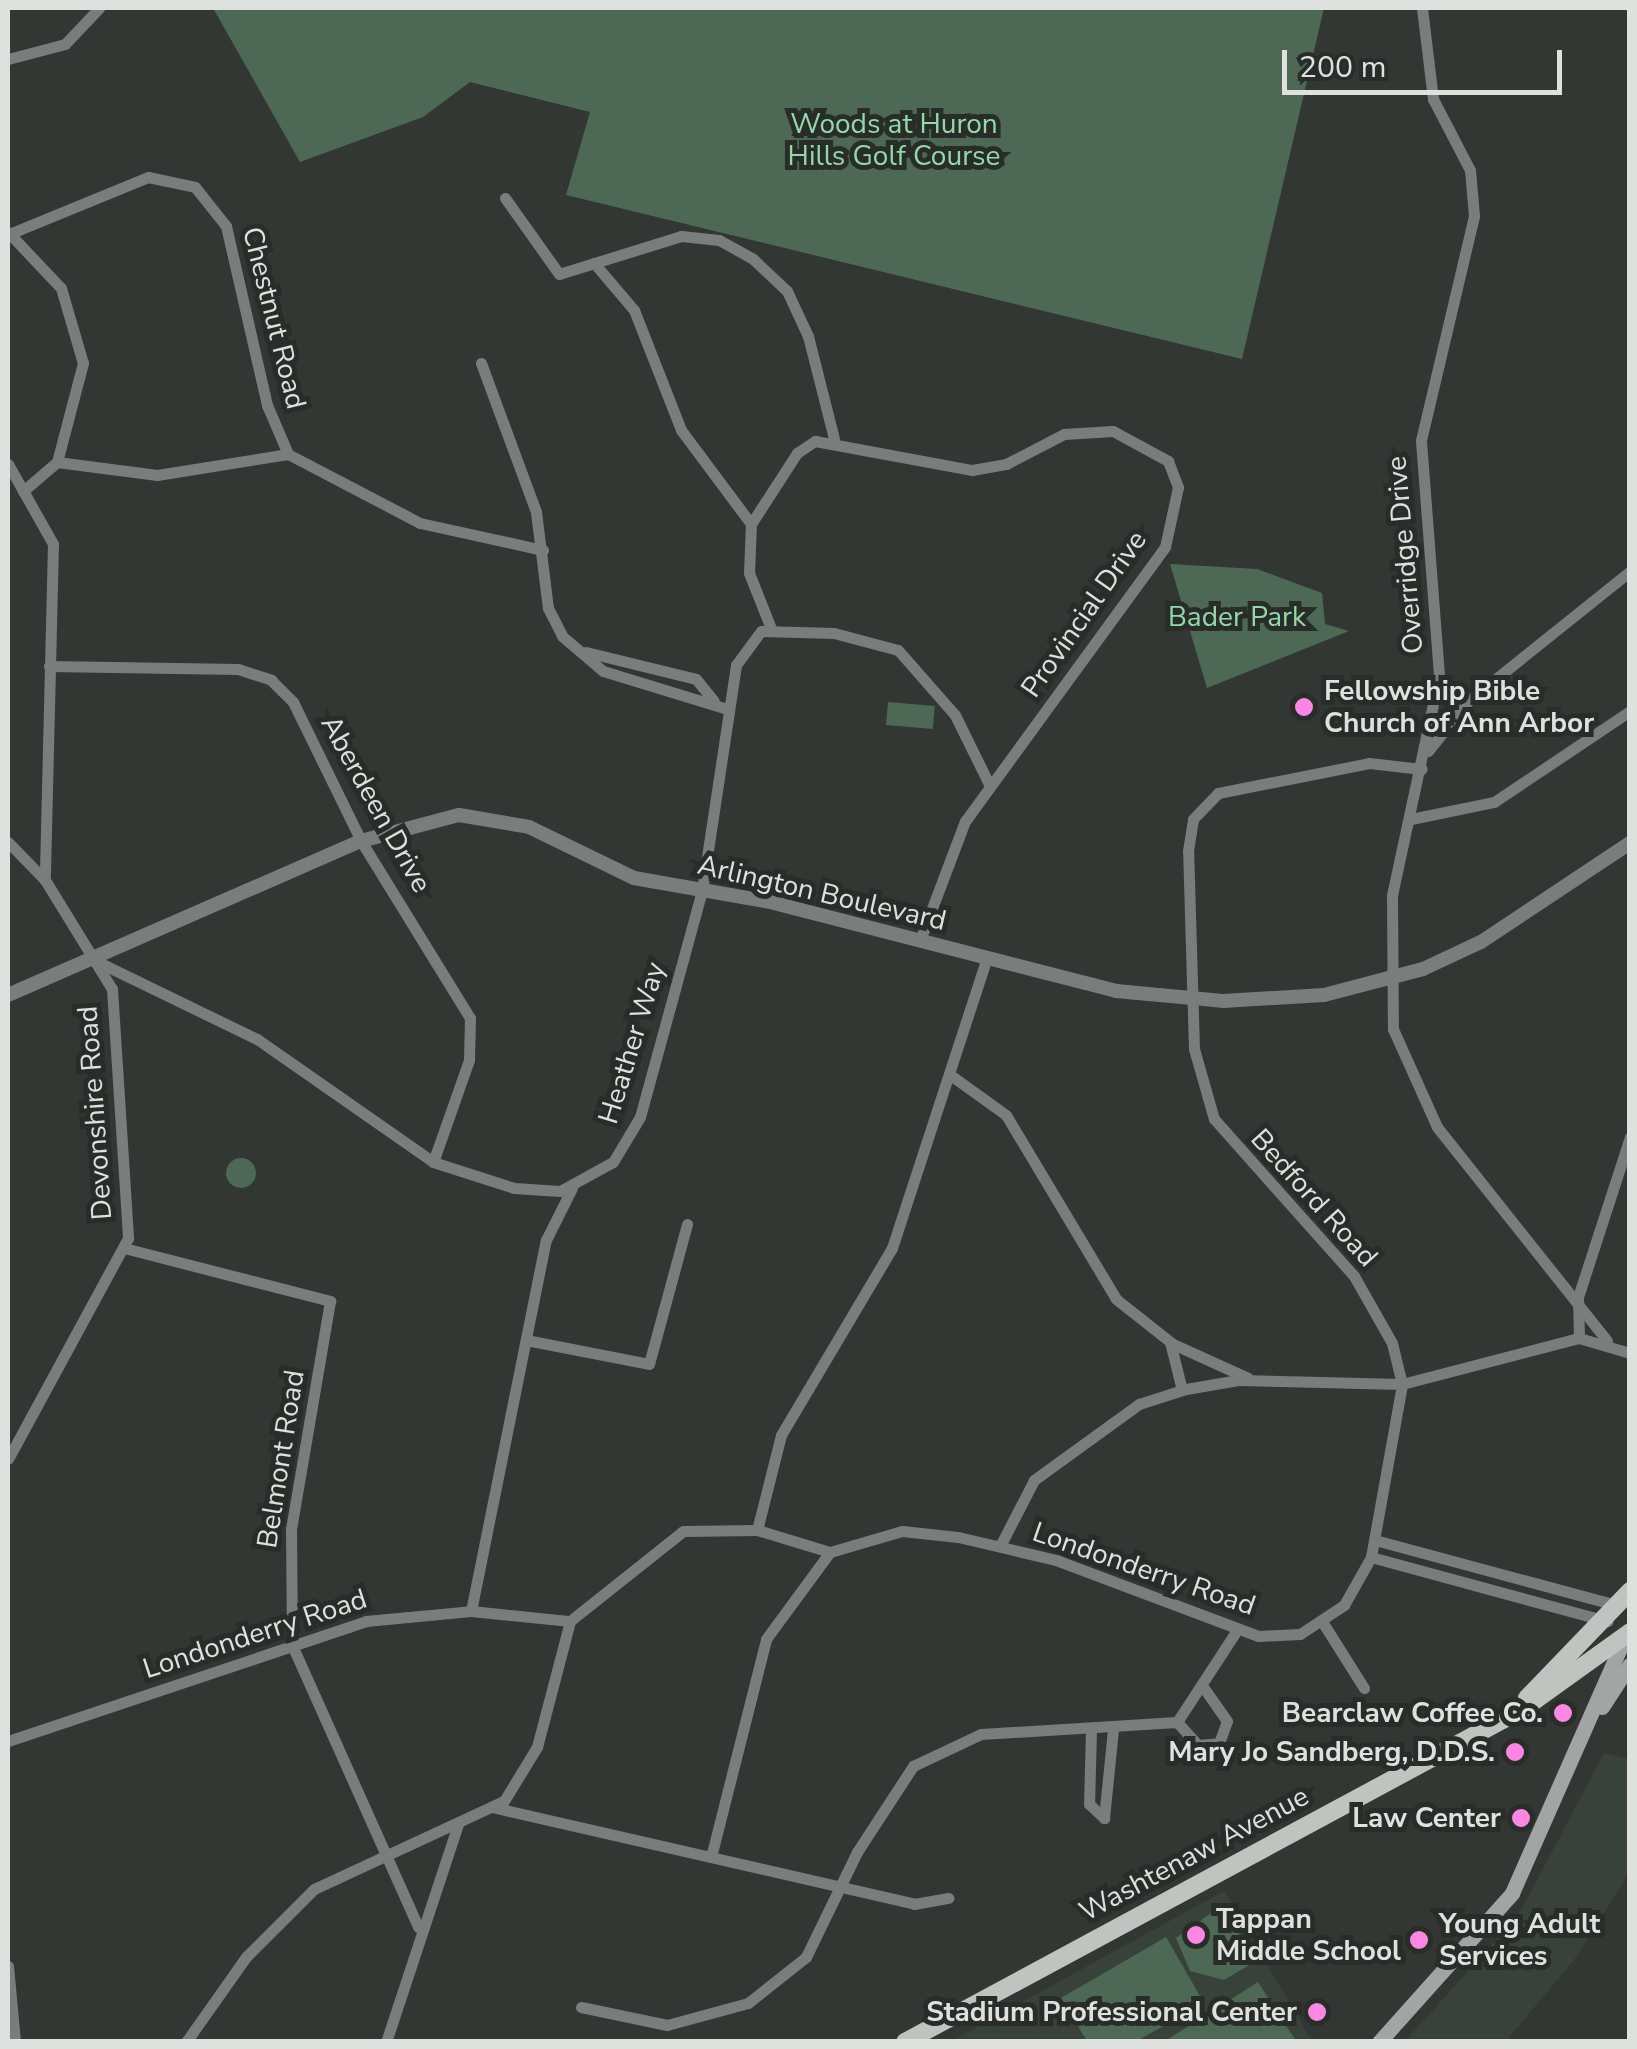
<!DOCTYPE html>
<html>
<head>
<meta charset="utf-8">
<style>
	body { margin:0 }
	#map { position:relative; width:1637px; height:2049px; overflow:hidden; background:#333734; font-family:"Nunito Sans",sans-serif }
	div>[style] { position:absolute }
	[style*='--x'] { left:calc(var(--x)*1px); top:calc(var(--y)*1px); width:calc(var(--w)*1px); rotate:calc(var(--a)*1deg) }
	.built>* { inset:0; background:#38413a }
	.green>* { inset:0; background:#4d6855; transform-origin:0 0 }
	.round { border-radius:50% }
	.minor>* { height:11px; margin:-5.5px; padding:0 5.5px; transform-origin:5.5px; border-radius:5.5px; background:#7b7d7c }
	.tertiary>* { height:14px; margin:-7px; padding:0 7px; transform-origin:7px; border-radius:7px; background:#7b7d7c }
	.secondary>* { height:15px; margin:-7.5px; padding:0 7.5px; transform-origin:7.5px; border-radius:7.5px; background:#a2a5a3 }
	.primary>* { height:18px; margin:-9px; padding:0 9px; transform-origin:9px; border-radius:9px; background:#c0c4c1 }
	.dots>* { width:28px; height:28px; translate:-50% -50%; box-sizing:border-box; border:5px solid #292d2a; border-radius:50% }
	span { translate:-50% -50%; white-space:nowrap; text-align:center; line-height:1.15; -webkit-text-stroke:10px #292d2a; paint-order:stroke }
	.park-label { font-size:28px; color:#94d7a9 }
	.street-label { font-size:28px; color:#dfe1df }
	.poi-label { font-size:28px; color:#dfe1df; font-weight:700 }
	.left { translate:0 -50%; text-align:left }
	.right { translate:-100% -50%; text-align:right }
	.frame { position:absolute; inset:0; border:10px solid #dfe1df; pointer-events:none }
	.scale { position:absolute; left:1282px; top:50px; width:280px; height:45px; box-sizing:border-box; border:5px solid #dfe1df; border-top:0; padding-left:12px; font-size:30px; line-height:35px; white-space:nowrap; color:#dfe1df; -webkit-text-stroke:8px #292d2a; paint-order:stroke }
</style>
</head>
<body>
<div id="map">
	<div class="built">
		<div style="clip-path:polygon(1604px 1753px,1629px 1759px,1629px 1873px,1574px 1960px,1506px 2041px,1405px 2041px,1518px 1916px)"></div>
		<div style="clip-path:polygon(1224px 1891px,1312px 2041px,949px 2042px)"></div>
	</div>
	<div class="green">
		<div style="clip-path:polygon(213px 8px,1324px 8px,1242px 359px,566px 195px,590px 112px,470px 82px,423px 117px,300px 162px)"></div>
		<div style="clip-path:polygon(1170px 564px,1257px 569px,1322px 593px,1325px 624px,1349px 631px,1207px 688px)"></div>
		<div style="left:888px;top:702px;width:47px;height:23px;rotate:5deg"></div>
		<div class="round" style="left:226px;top:1158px;width:30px;height:30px"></div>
		<div style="clip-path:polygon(1214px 1911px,1229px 1913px,1253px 1963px,1224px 1980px,1190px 1971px,1176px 1938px)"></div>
		<div style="clip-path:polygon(1166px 1937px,1204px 2003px,1137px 2041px,1087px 2041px,1061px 1998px)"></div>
		<div style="clip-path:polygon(1258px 1982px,1296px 2041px,1165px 2041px)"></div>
	</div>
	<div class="minor">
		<div style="--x:1422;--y:8;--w:92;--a:83.1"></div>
		<div style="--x:1433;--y:99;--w:80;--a:62.5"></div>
		<div style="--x:1470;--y:170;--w:46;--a:85"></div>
		<div style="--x:1474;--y:216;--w:231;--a:103.3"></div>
		<div style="--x:1421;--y:441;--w:236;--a:85.6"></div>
		<div style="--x:1439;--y:676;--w:225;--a:102.1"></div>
		<div style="--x:1392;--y:896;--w:133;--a:89.6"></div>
		<div style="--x:1393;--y:1029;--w:107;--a:65.8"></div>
		<div style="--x:1437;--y:1127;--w:273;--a:51.5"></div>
		<div style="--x:8;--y:59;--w:59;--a:-14.7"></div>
		<div style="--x:65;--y:44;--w:50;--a:-46.6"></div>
		<div style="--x:505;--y:198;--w:93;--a:54.6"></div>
		<div style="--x:559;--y:274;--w:128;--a:-17.3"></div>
		<div style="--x:681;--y:236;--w:38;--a:6"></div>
		<div style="--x:719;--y:240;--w:39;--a:29"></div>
		<div style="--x:753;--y:259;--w:47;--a:43.3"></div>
		<div style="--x:787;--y:291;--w:50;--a:65"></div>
		<div style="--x:808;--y:336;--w:106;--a:75.8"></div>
		<div style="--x:8;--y:232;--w:77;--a:46.6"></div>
		<div style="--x:61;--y:288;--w:78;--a:73.7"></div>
		<div style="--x:83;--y:363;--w:102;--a:104.7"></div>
		<div style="--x:57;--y:462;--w:45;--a:139.5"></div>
		<div style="--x:9;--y:234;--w:150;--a:-22.3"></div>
		<div style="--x:148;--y:177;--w:48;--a:12"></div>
		<div style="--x:195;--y:187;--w:50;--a:51.5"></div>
		<div style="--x:226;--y:226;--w:184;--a:77.1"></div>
		<div style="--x:267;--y:405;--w:53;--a:66.8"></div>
		<div style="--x:288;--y:454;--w:149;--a:27.6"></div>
		<div style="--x:420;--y:523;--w:126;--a:12.4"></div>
		<div style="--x:594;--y:263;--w:62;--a:49.6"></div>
		<div style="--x:634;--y:310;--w:129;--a:68.6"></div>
		<div style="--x:681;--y:430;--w:117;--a:53.3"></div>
		<div style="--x:481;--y:363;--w:159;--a:69.7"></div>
		<div style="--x:536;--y:512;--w:97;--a:82.9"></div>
		<div style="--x:548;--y:608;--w:31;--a:63"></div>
		<div style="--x:562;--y:636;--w:54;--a:40.5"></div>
		<div style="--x:603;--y:671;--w:130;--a:17"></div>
		<div style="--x:57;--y:462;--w:101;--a:7.4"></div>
		<div style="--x:157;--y:475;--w:133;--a:-9.1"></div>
		<div style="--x:8;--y:464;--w:92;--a:60.6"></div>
		<div style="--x:53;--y:544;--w:336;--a:91.4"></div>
		<div style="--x:45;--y:880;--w:128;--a:58.4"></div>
		<div style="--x:112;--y:989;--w:250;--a:86.3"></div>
		<div style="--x:128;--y:1238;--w:251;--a:118.5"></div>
		<div style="--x:772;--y:631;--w:62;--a:-111.6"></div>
		<div style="--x:749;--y:573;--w:49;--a:-87.7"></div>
		<div style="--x:751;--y:524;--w:85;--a:-57.1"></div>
		<div style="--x:797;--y:453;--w:22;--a:-34"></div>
		<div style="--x:815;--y:441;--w:160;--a:10.5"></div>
		<div style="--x:972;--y:470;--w:35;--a:-10"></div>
		<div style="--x:1006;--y:464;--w:65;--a:-27.3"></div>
		<div style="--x:1064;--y:434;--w:49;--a:-3.5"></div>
		<div style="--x:1113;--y:431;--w:63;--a:28.6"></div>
		<div style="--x:1168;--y:461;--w:28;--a:69"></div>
		<div style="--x:1178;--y:487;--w:61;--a:102.2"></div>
		<div style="--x:1165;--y:547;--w:339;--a:126.1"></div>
		<div style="--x:965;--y:821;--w:127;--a:110.7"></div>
		<div style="--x:586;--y:652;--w:113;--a:13.8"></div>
		<div style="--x:696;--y:679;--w:28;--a:51"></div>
		<div style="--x:49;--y:666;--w:189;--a:0.9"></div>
		<div style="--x:238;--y:669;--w:35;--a:18"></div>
		<div style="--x:271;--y:680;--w:31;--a:45"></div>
		<div style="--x:293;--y:702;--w:155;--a:63.9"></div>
		<div style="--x:361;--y:841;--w:208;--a:58.4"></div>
		<div style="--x:470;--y:1018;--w:42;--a:91.4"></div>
		<div style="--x:469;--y:1060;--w:108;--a:109.4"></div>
		<div style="--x:1437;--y:697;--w:31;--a:7"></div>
		<div style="--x:1428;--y:751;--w:64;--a:-51.3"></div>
		<div style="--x:1468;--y:701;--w:208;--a:-38.7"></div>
		<div style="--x:1411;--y:819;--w:85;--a:-11.6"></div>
		<div style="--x:1494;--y:802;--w:164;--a:-33.8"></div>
		<div style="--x:8;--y:842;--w:53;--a:45.8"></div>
		<div style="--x:94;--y:960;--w:181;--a:25.9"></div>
		<div style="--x:257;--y:1039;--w:215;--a:34.9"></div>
		<div style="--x:433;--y:1162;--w:85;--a:17.8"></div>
		<div style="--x:514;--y:1188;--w:46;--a:3.7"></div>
		<div style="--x:560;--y:1191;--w:60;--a:-28.7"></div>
		<div style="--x:613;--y:1162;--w:52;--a:-59"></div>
		<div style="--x:640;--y:1117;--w:235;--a:-74.7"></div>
		<div style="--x:702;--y:890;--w:228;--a:-81.4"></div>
		<div style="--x:736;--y:665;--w:42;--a:-53.7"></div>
		<div style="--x:761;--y:631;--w:73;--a:1.6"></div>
		<div style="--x:834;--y:633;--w:66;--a:14.9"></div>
		<div style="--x:898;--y:650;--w:86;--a:48.8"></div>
		<div style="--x:955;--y:715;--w:79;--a:63.8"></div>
		<div style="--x:949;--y:1074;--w:70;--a:35.7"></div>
		<div style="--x:1006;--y:1115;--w:214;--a:59.1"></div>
		<div style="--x:1116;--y:1299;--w:73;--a:38.3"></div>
		<div style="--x:1173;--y:1344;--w:82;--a:24.4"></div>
		<div style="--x:128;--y:1249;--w:209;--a:14.4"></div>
		<div style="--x:330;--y:1301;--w:231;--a:99.7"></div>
		<div style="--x:291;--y:1529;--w:116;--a:89.5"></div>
		<div style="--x:292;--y:1645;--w:309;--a:65.9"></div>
		<div style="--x:1579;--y:1338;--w:41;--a:-91.4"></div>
		<div style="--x:1578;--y:1297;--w:168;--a:-72"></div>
		<div style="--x:526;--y:1340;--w:125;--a:11"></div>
		<div style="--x:649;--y:1364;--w:145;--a:-74.8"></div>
		<div style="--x:1170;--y:1342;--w:49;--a:76"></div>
		<div style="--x:757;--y:1530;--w:98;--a:-75.8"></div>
		<div style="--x:781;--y:1435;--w:217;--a:-59.3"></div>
		<div style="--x:892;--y:1248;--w:305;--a:-71.9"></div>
		<div style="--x:1375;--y:1540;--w:253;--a:15.1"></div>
		<div style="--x:1000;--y:1546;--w:74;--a:-62.7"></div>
		<div style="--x:1034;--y:1480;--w:130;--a:-35.9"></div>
		<div style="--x:1139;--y:1404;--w:49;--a:-17.7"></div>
		<div style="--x:1186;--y:1389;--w:53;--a:-9.8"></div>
		<div style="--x:1238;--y:1380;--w:164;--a:1.4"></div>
		<div style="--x:1402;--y:1384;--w:183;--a:-14.6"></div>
		<div style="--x:1579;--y:1338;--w:53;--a:16.4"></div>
		<div style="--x:1371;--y:1557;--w:245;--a:15.2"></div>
		<div style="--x:471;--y:1611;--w:379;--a:-78.6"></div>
		<div style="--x:546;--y:1240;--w:58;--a:-63.4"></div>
		<div style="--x:1323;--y:1623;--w:77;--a:57.8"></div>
		<div style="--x:1177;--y:1722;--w:31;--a:48"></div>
		<div style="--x:1198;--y:1745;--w:21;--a:-5"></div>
		<div style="--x:1219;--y:1743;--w:23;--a:-70"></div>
		<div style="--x:1227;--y:1721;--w:39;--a:-125"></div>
		<div style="--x:1091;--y:1730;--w:74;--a:91.5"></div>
		<div style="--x:1089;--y:1804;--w:21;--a:43"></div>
		<div style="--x:1104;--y:1818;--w:88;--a:-84.2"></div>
		<div style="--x:8;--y:1741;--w:378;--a:-18.5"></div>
		<div style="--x:366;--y:1621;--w:105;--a:-5.4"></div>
		<div style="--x:471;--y:1611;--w:100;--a:5.8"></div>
		<div style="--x:492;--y:1807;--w:433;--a:12.9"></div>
		<div style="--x:914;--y:1904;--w:35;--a:-10"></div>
		<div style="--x:711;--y:1857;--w:225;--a:-75.8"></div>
		<div style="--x:766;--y:1639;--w:108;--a:-53.7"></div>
		<div style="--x:8;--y:1966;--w:76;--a:84.7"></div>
		<div style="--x:581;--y:2007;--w:88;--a:11.8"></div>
		<div style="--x:667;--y:2025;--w:84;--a:-15.2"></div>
		<div style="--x:748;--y:2003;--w:74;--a:-38.4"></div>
		<div style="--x:806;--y:1957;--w:117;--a:-64.1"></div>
		<div style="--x:857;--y:1852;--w:103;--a:-56.9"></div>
		<div style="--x:913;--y:1766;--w:75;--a:-25.2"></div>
		<div style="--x:981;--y:1734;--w:196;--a:-3.5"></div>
		<div style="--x:1177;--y:1722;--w:106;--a:-56.9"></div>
		<div style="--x:186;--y:2042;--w:104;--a:-54.8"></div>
		<div style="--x:246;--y:1957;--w:96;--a:-45"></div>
		<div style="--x:314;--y:1889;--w:209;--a:-24.9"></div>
		<div style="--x:504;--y:1801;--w:63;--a:-58.6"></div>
		<div style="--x:537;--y:1747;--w:130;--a:-75.3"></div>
		<div style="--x:570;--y:1621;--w:144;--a:-38.5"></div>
		<div style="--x:683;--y:1531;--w:74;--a:-0.8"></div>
		<div style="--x:757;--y:1530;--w:76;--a:16.8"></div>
		<div style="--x:830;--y:1552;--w:75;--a:-16.3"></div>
		<div style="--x:902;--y:1531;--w:56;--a:6.1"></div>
		<div style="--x:958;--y:1537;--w:101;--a:13.2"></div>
		<div style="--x:1056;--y:1560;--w:216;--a:20.6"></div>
		<div style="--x:1258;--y:1636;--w:42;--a:-2.7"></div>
		<div style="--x:1300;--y:1634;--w:53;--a:-33.4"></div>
		<div style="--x:1344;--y:1605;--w:55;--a:-60.6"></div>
		<div style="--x:1371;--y:1557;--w:176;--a:-79.8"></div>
		<div style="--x:1402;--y:1384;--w:42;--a:-103.7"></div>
		<div style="--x:1392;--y:1343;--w:77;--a:-119.6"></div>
		<div style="--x:1354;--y:1276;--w:210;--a:-131.7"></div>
		<div style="--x:1214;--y:1119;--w:73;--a:-105.9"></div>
		<div style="--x:1194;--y:1049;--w:198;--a:-91.7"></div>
		<div style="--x:1188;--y:851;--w:32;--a:-81"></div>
		<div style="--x:1193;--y:819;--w:36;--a:-46"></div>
		<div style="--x:1218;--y:793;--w:154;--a:-11.2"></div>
		<div style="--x:1369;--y:763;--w:53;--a:6.5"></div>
		<div style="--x:386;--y:2042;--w:230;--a:-71.7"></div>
	</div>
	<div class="tertiary">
		<div style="--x:8;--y:995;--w:385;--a:-23.6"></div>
		<div style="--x:361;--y:841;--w:101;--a:-14.9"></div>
		<div style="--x:459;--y:815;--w:71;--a:9.7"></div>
		<div style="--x:529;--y:827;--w:117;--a:25.9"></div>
		<div style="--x:634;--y:878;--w:138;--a:10"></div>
		<div style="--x:770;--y:902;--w:357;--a:14.4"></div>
		<div style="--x:1116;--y:991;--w:107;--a:5.3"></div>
		<div style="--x:1223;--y:1001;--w:101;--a:-3.4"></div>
		<div style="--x:1324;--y:995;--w:102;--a:-14.7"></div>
		<div style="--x:1423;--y:969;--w:64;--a:-25"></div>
		<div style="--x:1481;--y:942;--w:179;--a:-33.6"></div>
	</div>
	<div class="secondary">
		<div style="--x:1602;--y:1707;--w:51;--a:-56.9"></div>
		<div style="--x:1379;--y:2042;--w:200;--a:-48.2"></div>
		<div style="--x:1512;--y:1893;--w:283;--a:-66.2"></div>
	</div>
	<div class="primary">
		<div style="--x:1527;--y:1698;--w:149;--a:-46.1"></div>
		<div style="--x:905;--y:2042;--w:702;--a:-28.32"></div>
		<div style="--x:1523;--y:1709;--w:132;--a:-35.7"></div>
	</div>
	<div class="dots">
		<div style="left:1304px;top:707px;background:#fc86e3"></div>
		<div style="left:1563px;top:1713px;background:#fc86e3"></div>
		<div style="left:1515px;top:1752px;background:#fc86e3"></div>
		<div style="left:1521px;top:1818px;background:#fc86e3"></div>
		<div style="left:1196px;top:1935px;background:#fc86e3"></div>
		<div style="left:1419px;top:1940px;background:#fc86e3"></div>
		<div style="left:1317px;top:2012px;background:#fc86e3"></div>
	</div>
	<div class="park-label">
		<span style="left:894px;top:140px">Woods at Huron<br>Hills Golf Course</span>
		<span style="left:1237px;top:617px">Bader Park</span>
	</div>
	<div class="street-label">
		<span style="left:274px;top:318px;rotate:76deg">Chestnut Road</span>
		<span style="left:1405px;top:555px;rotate:-95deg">Overridge Drive</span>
		<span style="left:1084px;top:614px;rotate:-55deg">Provincial Drive</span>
		<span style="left:376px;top:804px;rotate:61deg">Aberdeen Drive</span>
		<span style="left:822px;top:893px;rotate:13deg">Arlington Boulevard</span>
		<span style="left:632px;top:1043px;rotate:-73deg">Heather Way</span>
		<span style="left:95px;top:1113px;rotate:-94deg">Devonshire Road</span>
		<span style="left:1314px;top:1198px;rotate:48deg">Bedford Road</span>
		<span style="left:281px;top:1459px;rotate:-81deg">Belmont Road</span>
		<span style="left:1144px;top:1569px;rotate:19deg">Londonderry Road</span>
		<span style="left:255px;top:1634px;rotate:-18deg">Londonderry Road</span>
		<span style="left:1194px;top:1854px;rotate:-28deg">Washtenaw Avenue</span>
	</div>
	<div class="poi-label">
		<span class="left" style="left:1324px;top:707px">Fellowship Bible<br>Church of Ann Arbor</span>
		<span class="right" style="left:1543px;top:1713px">Bearclaw Coffee Co.</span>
		<span class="right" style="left:1495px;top:1752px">Mary Jo Sandberg, D.D.S.</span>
		<span class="right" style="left:1501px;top:1818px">Law Center</span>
		<span class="left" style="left:1216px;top:1935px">Tappan<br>Middle School</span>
		<span class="left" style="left:1439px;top:1940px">Young Adult<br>Services</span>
		<span class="right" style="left:1297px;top:2012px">Stadium Professional Center</span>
	</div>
	<div class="frame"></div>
	<div class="scale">200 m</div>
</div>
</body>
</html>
